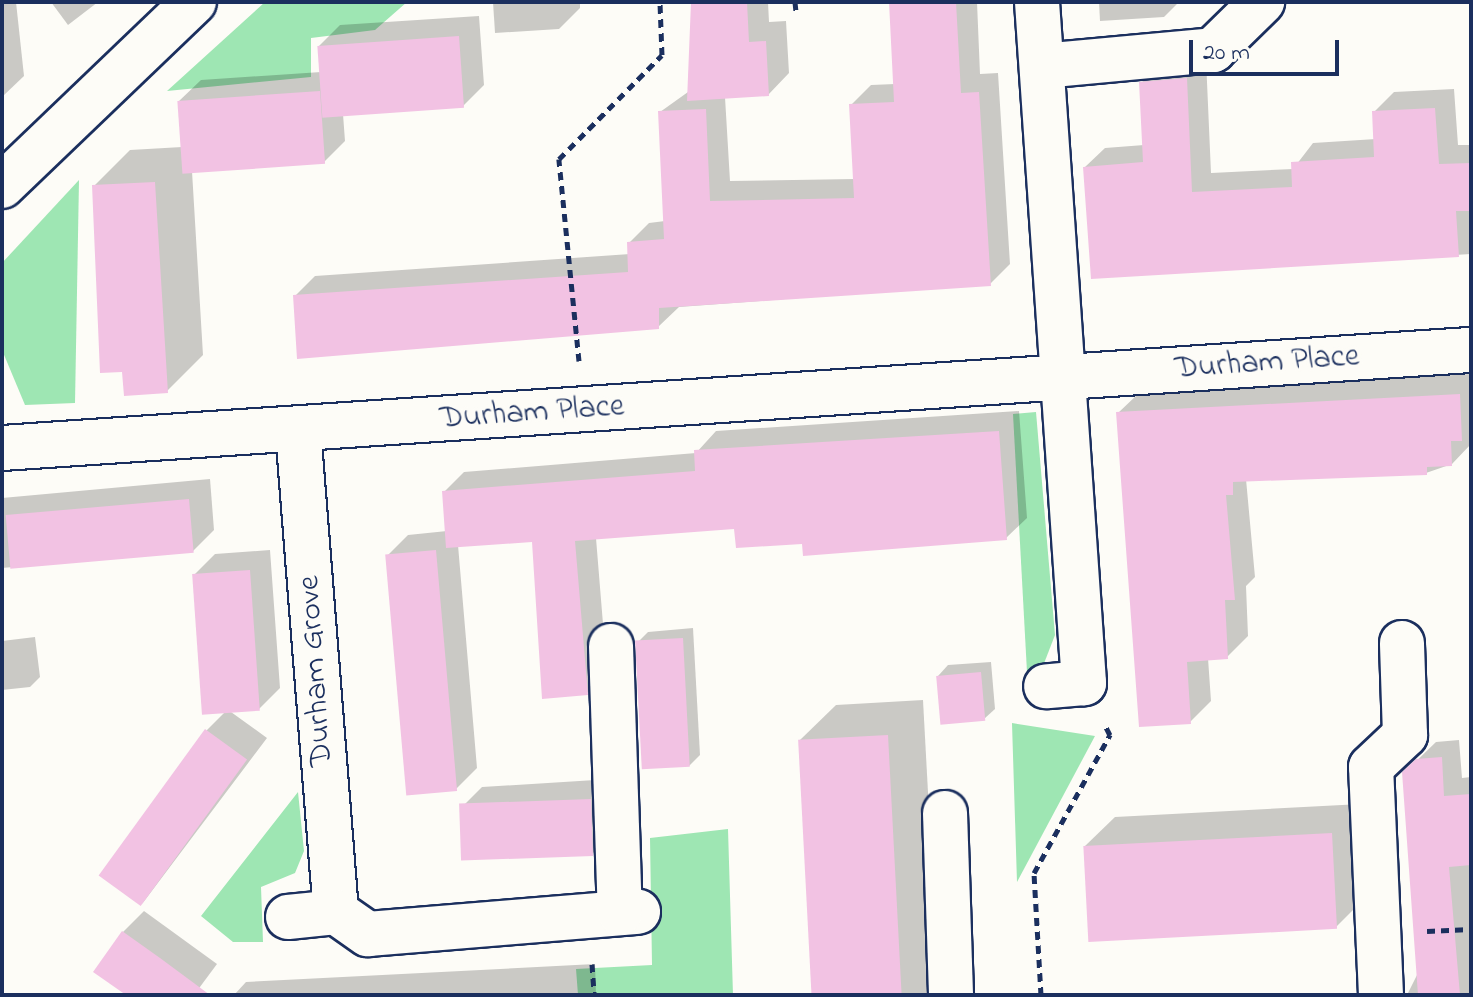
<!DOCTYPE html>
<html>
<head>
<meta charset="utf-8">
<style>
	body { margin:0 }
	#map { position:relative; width:1473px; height:997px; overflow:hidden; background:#fdfcf7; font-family:"Indie Flower",sans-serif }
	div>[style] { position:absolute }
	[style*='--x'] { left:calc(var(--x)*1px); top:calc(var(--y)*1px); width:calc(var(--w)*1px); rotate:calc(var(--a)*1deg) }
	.green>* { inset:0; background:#9ee6b3 }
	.shadow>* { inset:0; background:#0003 }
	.building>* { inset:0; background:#f2c2e3; transform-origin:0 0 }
	.path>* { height:5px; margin-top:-2.5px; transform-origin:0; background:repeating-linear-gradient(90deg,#1b2f5e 0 8px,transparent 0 14px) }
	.roads { filter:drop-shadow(2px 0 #1b2f5e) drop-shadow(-2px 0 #1b2f5e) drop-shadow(0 2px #1b2f5e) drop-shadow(0 -2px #1b2f5e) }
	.minor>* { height:44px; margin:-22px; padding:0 22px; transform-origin:22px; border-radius:22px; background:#fdfcf7 }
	span { translate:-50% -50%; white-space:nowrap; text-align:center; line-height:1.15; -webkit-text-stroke:7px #fdfcf7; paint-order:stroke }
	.street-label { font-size:32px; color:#1b2f5e }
	.frame { position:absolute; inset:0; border:4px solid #1b2f5e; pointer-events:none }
	.scale { position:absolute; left:1189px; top:40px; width:150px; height:36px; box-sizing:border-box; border:4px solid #1b2f5e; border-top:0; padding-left:10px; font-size:24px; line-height:28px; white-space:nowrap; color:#1b2f5e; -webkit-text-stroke:6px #fdfcf7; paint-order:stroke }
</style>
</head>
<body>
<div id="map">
	<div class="green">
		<div style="clip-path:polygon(265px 2px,407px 2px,375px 30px,311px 38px,311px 77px,167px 91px)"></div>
		<div style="clip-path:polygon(79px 180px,75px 403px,25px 405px,2px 350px,2px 263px)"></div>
		<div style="clip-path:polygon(1036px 412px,1055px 635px,1043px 666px,1027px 672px,1013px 414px)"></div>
		<div style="clip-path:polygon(1012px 723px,1095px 736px,1017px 882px,1013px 756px)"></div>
		<div style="clip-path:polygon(298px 792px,304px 851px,295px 873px,261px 887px,263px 942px,233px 942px,201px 916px)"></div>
		<div style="clip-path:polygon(728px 829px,733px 995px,578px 995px,576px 969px,652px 965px,650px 838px)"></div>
	</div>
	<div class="shadow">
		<div style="clip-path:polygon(2px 2px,16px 2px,24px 76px,2px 97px)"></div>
		<div style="clip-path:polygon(51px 2px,98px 2px,68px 25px)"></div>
		<div style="clip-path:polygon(493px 2px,580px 2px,580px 8px,559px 29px,495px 33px)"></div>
		<div style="clip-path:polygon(692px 2px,768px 2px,769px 22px,786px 21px,789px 73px,768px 95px,725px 97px,730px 181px,855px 179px,851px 105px,871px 85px,895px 84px,891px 2px,977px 2px,980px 74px,998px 73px,1010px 264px,990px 284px,679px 307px,658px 327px,295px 296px,315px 276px,630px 254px,629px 243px,649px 223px,665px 221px,660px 112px,688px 92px)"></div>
		<div style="clip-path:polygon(1099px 2px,1179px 2px,1164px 17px,1100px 21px)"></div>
		<div style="clip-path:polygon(479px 16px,484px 85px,463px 106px,343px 114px,345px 141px,324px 162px,192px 171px,203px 355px,167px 391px,94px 186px,130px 150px,182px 147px,179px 101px,201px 80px,321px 72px,319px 46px,340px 25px)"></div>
		<div style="clip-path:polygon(1206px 59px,1211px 173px,1293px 169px,1313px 143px,1376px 139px,1374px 112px,1394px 92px,1454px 89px,1458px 145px,1471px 145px,1471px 254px,1093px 277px,1085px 167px,1105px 148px,1144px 145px,1141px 83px,1161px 63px)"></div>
		<div style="clip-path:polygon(1471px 374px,1471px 444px,1452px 464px,1426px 473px,1246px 479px,1255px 577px,1246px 586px,1248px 636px,1227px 657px,1208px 658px,1211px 701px,1190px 722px,1118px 413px,1139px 393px)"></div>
		<div style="clip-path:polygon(1019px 411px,1027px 518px,1006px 538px,804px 542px,736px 527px,596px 538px,607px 673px,587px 693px,534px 540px,458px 545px,477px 768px,456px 789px,387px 556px,408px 535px,447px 531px,444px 492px,464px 472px,696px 453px,716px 431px)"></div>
		<div style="clip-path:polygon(210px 479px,214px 530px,193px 551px,2px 568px,2px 498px)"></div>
		<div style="clip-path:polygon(270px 550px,280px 688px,259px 709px,231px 712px,267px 738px,142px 904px,207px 730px,224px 713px,194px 575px,215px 554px)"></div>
		<div style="clip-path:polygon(693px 628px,700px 755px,689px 766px,637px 643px,648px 632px)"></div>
		<div style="clip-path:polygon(35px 637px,40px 677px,30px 687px,2px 690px,2px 641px)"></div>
		<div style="clip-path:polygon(991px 662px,995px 709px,984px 719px,938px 676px,948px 665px)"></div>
		<div style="clip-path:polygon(923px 700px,939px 995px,814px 995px,800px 740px,836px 705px)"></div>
		<div style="clip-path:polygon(1459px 740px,1462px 778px,1471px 777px,1471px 995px,1407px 995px,1419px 971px,1404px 773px,1436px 742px)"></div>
		<div style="clip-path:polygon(611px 779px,613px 833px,592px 854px,461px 808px,482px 787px)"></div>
		<div style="clip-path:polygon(1361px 804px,1366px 897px,1336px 927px,1085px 846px,1115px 817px)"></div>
		<div style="clip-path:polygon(144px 911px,217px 964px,194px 995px,129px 995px,123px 932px)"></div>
		<div style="clip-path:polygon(595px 964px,596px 995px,234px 995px,246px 982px)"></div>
	</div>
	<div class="building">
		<div style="clip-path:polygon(691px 2px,747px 2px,749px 42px,766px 41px,769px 96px,687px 101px)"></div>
		<div style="clip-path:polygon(889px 2px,956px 2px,961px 93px,979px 92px,991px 286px,659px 308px,659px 329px,297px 359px,293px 295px,628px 272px,627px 242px,664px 239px,658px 111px,706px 109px,710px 201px,854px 198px,849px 104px,894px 102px)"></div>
		<div style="left:459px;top:36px;width:72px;height:142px;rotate:86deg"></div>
		<div style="clip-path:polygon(1187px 78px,1192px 192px,1292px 187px,1291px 162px,1374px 157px,1372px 111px,1435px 108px,1439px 164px,1471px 163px,1471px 211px,1456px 211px,1459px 257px,1091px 279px,1083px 167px,1143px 162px,1139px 82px)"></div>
		<div style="left:320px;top:91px;width:73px;height:143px;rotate:86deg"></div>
		<div style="clip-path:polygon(155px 182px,168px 393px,124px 396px,122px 372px,100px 373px,92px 185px)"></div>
		<div style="clip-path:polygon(1460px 394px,1462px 441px,1451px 441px,1452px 466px,1427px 467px,1427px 475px,1233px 482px,1233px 495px,1226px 495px,1235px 600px,1225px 600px,1228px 659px,1187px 662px,1191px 724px,1139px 727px,1116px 412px)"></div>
		<div style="clip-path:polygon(999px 431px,1007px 540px,803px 556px,802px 544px,736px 548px,734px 529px,575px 541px,588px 695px,542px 699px,532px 542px,446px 548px,442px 491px,695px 471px,694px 450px)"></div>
		<div style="left:189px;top:499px;width:54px;height:184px;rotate:85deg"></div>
		<div style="left:436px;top:550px;width:242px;height:51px;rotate:85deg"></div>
		<div style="left:250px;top:570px;width:141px;height:58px;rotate:86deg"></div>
		<div style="left:683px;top:638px;width:129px;height:48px;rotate:87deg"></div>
		<div style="left:981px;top:672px;width:49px;height:45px;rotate:85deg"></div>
		<div style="left:205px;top:729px;width:52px;height:181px;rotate:36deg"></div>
		<div style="left:888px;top:735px;width:260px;height:90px;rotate:87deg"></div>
		<div style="clip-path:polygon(1442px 757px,1444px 796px,1471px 794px,1471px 865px,1449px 867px,1460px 995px,1418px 995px,1402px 772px,1416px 759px)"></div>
		<div style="left:591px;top:799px;width:57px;height:132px;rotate:88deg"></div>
		<div style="left:1332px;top:833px;width:96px;height:249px;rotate:87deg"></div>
		<div style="clip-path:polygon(122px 931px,160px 958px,210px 995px,126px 995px,93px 972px)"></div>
	</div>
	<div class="path">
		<div style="--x:795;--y:2;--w:10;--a:84"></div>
		<div style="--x:579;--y:361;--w:203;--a:-95.7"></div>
		<div style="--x:559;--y:159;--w:146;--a:-45.3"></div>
		<div style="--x:662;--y:55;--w:53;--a:-92.2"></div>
		<div style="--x:1427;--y:931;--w:44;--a:-2.6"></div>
		<div style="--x:592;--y:964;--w:31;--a:86"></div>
		<div style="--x:1041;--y:995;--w:122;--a:-93.3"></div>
		<div style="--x:1034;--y:873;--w:158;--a:-61.2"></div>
		<div style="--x:1110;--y:735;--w:11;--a:-117"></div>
	</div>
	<div class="roads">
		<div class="minor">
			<div style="--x:1037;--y:2;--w:683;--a:86.05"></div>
			<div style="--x:1084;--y:683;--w:38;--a:175"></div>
			<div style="--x:1042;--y:66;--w:172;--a:-5.3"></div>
			<div style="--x:1213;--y:50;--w:69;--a:-44.4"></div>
			<div style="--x:2;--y:186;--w:266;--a:-43.8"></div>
			<div style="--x:298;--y:430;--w:483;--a:85.5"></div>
			<div style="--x:336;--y:912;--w:39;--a:35"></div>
			<div style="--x:368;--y:934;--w:271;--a:-4.7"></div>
			<div style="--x:2;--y:448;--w:1472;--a:-3.82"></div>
			<div style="--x:611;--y:646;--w:267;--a:88.1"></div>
			<div style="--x:945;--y:813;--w:182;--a:88.1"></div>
			<div style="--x:288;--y:917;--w:48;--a:-5.9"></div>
			<div style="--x:1381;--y:995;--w:228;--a:-92.5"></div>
			<div style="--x:1371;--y:767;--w:47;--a:-43.3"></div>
			<div style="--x:1405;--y:735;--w:92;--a:-91.9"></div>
		</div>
	</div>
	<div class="street-label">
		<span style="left:1267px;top:364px;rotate:-4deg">Durham Place</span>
		<span style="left:532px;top:414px;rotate:-4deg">Durham Place</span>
		<span style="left:317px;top:671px;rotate:-94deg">Durham Grove</span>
	</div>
	<div class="frame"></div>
	<div class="scale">20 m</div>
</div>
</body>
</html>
